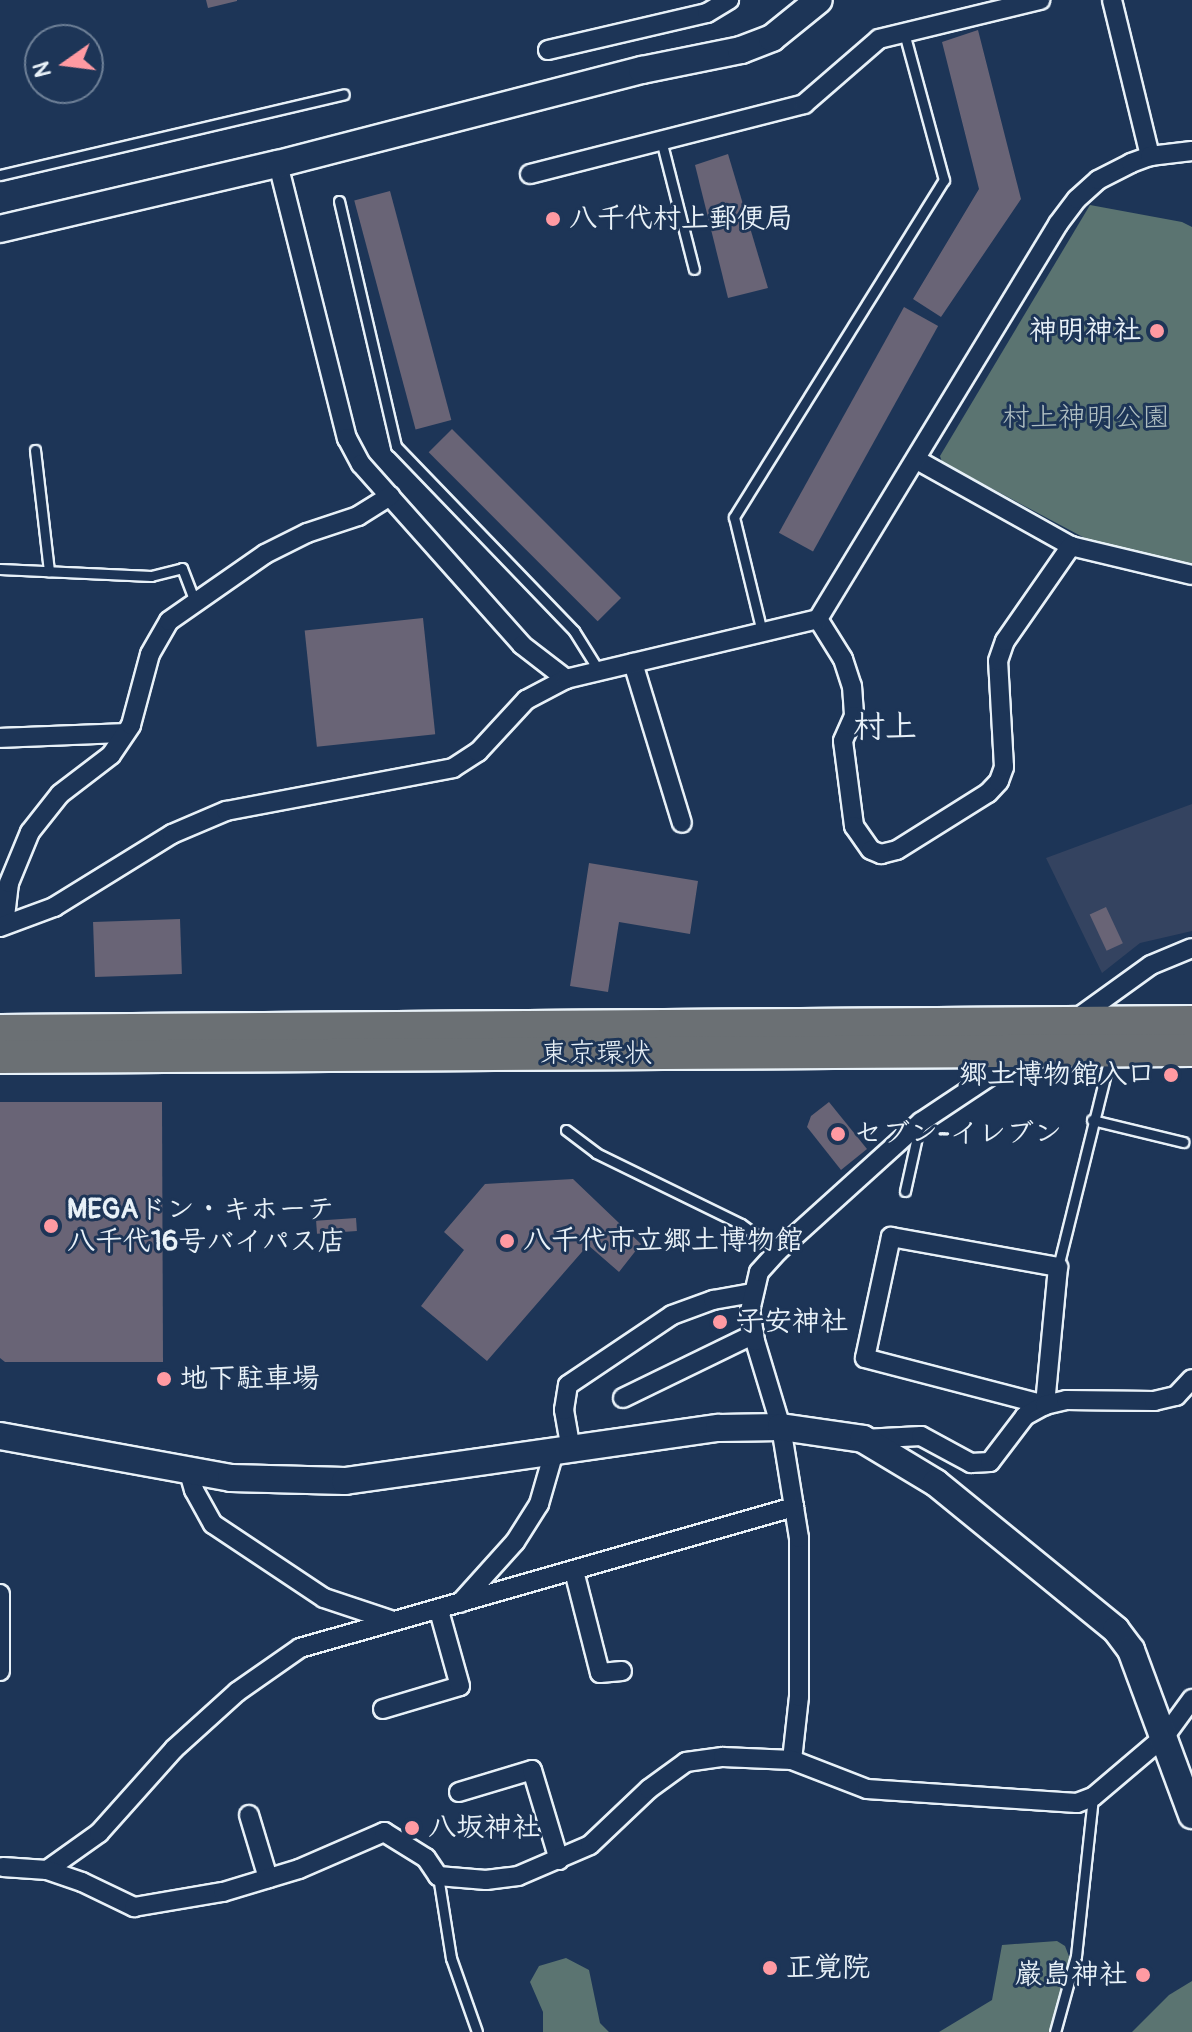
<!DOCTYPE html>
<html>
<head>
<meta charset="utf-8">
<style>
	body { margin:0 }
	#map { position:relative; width:1192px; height:2032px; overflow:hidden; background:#1d3557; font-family:Pangolin,"Klee One",sans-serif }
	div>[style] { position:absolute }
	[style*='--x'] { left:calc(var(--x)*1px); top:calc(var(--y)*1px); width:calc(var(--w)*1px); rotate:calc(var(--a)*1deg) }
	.built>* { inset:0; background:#344360 }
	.green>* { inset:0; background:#5b7471 }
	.building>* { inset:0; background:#696476; transform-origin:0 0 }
	.roads { filter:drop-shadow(2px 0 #e8f1f8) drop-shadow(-2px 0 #e8f1f8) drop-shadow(0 2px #e8f1f8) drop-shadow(0 -2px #e8f1f8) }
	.lane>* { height:9px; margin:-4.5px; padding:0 4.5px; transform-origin:4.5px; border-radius:4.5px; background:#1d3557 }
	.street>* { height:18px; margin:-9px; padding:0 9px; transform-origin:9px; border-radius:9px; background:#1d3557 }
	.secondary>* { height:26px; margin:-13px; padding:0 13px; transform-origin:13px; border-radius:13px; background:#1d3557 }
	.highway>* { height:32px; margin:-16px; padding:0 16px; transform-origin:16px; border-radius:16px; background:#6b7074 }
	.dots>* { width:22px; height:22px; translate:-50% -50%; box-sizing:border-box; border:4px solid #1d3557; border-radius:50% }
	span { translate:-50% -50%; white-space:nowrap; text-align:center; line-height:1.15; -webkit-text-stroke:6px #1d3557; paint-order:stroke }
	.poi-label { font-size:28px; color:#e8f1f8; font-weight:700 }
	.left { translate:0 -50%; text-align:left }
	.right { translate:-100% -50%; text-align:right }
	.park-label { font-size:28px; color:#b0bfc2 }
	.street-label { font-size:28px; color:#e8f1f8 }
	.quarter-label { font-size:32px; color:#e8f1f8; font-weight:700 }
	.north { position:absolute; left:24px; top:24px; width:80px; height:80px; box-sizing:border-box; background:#1d3557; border:2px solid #6e8097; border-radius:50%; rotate:256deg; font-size:22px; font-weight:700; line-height:32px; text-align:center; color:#e8f1f8 }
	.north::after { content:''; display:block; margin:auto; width:28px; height:36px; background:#ff9aa2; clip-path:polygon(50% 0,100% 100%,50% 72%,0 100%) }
</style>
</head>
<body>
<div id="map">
	<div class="built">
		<div style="clip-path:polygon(1192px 804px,1192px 931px,1140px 943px,1102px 973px,1046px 858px)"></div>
	</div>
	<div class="green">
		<div style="clip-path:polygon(1090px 205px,1182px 222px,1192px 227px,1192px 569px,1094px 543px,942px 462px,940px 456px)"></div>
		<div style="clip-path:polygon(1057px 1941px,1065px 1946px,1070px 1959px,1049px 2032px,939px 2032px,992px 2000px,1002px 1945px)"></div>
		<div style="clip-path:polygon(566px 1958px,589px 1970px,600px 2023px,609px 2032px,543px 2032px,543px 2012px,530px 1982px,539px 1966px)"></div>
		<div style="clip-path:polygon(1192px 1981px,1192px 2032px,1132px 2032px,1169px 1995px)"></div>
	</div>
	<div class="building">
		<div style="clip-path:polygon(206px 0,237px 0,237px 1px,208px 8px)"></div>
		<div style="clip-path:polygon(978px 30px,1021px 199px,941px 317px,913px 299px,979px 189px,942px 42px)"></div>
		<div style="clip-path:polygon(728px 154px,768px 288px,728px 298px,695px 165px)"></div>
		<div style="left:390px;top:191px;width:237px;height:37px;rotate:75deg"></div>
		<div style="left:904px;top:307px;width:39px;height:258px;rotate:29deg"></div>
		<div style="left:452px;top:429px;width:239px;height:33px;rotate:45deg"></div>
		<div style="left:423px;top:618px;width:117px;height:119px;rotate:84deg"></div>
		<div style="clip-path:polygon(589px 863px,698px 881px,690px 934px,619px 922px,608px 992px,570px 986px)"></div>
		<div style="left:1106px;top:907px;width:40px;height:18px;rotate:65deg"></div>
		<div style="left:180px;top:919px;width:55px;height:87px;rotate:88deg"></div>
		<div style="clip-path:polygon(0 1102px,162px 1102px,163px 1362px,5px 1362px,0 1358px)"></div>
		<div style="clip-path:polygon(829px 1102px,867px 1149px,841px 1170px,807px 1127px,811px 1116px)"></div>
		<div style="clip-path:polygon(573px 1179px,641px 1244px,619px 1272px,588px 1245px,487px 1361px,421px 1306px,464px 1250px,444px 1232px,485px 1184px)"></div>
		<div style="left:356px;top:1218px;width:13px;height:40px;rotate:86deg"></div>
	</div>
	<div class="roads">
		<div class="lane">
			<div style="--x:661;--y:140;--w:133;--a:75.7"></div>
			<div style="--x:0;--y:175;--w:353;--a:-13.2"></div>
			<div style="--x:339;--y:201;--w:252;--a:76.9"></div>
			<div style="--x:396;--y:446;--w:257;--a:46.1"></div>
			<div style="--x:574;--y:631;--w:47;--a:58"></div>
			<div style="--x:35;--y:450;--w:122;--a:83.4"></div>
			<div style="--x:0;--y:569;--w:151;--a:2.7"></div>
			<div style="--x:151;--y:576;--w:32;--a:-14"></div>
			<div style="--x:182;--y:568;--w:36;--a:69"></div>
			<div style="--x:762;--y:632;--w:118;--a:-103.7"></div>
			<div style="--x:734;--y:517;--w:397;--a:-58.1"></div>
			<div style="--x:944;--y:180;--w:152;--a:-105.2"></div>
			<div style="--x:1092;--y:1120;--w:94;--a:13.6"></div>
			<div style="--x:566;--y:1130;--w:38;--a:37"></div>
			<div style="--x:596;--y:1153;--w:161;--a:26.1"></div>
			<div style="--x:741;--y:1224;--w:46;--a:36.1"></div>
			<div style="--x:905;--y:1191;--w:65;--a:-77.5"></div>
			<div style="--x:1058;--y:1267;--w:216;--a:-76.1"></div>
			<div style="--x:438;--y:1876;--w:83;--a:81"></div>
			<div style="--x:451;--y:1958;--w:78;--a:70.6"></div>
			<div style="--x:1055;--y:2032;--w:79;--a:-74.6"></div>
			<div style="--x:1076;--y:1956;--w:160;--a:-83.9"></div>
		</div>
		<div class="street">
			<div style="--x:1112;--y:0;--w:161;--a:76.3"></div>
			<div style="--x:548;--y:50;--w:163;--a:-13.1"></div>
			<div style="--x:707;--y:13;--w:26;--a:-31"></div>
			<div style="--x:278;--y:164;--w:283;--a:75.9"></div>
			<div style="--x:347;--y:438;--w:30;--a:62"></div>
			<div style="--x:361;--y:464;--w:242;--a:48.3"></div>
			<div style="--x:522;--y:645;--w:56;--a:37.7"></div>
			<div style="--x:530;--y:174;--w:283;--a:-14.3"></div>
			<div style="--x:804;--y:104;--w:99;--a:-40.9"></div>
			<div style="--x:879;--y:39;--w:166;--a:-13.6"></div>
			<div style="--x:917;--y:460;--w:176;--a:29.2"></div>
			<div style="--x:1071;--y:546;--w:124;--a:13.5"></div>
			<div style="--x:818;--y:619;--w:47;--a:58"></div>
			<div style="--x:843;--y:659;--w:28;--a:72"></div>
			<div style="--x:852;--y:686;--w:30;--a:86"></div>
			<div style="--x:854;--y:716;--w:27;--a:114"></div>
			<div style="--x:843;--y:741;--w:86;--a:82.6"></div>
			<div style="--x:854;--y:826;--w:29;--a:55"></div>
			<div style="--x:871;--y:850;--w:11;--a:22"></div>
			<div style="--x:881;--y:854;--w:16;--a:-14"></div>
			<div style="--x:897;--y:850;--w:107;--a:-32.1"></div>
			<div style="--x:988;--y:793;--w:16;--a:-47"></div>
			<div style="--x:999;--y:781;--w:15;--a:-70"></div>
			<div style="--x:1004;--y:767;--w:106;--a:-93.2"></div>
			<div style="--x:998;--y:661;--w:21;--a:-71"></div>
			<div style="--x:1005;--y:641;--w:116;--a:-55.2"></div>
			<div style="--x:633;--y:663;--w:167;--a:73"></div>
			<div style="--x:0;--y:738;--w:125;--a:-2.3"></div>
			<div style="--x:4;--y:925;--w:42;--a:-83.2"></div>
			<div style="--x:9;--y:883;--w:55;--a:-67.6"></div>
			<div style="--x:30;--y:832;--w:48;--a:-51.7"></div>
			<div style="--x:60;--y:794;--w:64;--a:-37.4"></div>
			<div style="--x:111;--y:755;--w:36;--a:-56"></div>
			<div style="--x:131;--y:725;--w:73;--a:-75"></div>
			<div style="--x:150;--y:654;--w:38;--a:-60"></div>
			<div style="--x:169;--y:621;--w:117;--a:-34.9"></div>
			<div style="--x:265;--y:554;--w:47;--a:-26.6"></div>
			<div style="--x:307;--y:533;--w:54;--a:-18.4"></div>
			<div style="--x:358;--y:516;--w:38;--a:-32"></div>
			<div style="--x:0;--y:927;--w:58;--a:-20.3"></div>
			<div style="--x:54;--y:907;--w:139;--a:-31.7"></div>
			<div style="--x:172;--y:834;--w:59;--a:-23.1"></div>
			<div style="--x:226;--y:811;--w:231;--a:-10.7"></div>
			<div style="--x:453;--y:768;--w:30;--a:-33"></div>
			<div style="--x:478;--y:752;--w:71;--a:-47.3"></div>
			<div style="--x:526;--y:700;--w:45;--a:-27.7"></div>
			<div style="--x:566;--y:679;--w:259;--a:-13.4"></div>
			<div style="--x:818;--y:619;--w:462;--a:-58.7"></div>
			<div style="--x:1058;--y:224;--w:31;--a:-53"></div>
			<div style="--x:1077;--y:199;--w:28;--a:-42"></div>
			<div style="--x:1098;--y:180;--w:37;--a:-27"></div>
			<div style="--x:1131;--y:163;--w:20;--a:-20"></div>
			<div style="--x:1150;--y:156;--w:42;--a:-6.8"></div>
			<div style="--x:1076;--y:1019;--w:92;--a:-35.8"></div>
			<div style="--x:1151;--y:965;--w:44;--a:-22.5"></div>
			<div style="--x:891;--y:1237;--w:170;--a:10.2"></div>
			<div style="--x:1058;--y:1267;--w:139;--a:95.4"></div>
			<div style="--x:1045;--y:1405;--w:186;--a:-165.4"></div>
			<div style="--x:865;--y:1358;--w:124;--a:-77.9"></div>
			<div style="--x:623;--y:1398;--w:146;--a:-26"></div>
			<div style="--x:863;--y:1439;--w:58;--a:-3"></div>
			<div style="--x:921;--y:1436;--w:57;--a:28.4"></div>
			<div style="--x:971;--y:1463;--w:19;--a:-3"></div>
			<div style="--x:990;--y:1462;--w:58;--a:-52.7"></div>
			<div style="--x:1025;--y:1416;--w:23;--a:-29"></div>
			<div style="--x:1045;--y:1405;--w:22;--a:-13"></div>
			<div style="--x:1066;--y:1400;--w:88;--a:0.7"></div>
			<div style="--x:1154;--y:1401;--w:23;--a:-13"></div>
			<div style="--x:1176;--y:1396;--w:23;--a:-47"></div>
			<div style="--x:571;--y:1450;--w:41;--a:-99.9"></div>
			<div style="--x:564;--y:1410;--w:25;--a:-81"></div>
			<div style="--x:568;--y:1385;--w:125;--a:-33.9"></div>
			<div style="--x:672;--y:1315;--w:44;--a:-20.1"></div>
			<div style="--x:713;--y:1300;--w:41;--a:-9.9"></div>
			<div style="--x:188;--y:1469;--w:22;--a:74"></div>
			<div style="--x:194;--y:1490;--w:39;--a:61"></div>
			<div style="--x:213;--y:1524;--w:133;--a:33.7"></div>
			<div style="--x:324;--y:1598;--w:73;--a:18.4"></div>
			<div style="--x:574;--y:1571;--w:105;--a:75.7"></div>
			<div style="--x:600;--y:1673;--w:22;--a:-5"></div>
			<div style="--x:0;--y:1594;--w:77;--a:90"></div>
			<div style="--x:460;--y:1603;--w:82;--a:-48"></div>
			<div style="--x:515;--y:1542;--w:45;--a:-57.7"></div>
			<div style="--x:539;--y:1504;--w:54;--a:-73.9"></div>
			<div style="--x:383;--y:1709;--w:80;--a:-16.6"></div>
			<div style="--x:460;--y:1686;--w:78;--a:-105.6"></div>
			<div style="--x:792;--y:1760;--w:63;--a:-83.7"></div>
			<div style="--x:799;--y:1697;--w:159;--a:-90"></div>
			<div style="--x:799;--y:1538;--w:112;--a:-99.2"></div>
			<div style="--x:781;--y:1427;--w:90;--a:-106.8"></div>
			<div style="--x:755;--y:1341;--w:30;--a:-99"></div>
			<div style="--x:750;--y:1311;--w:40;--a:-77"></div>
			<div style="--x:759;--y:1272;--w:28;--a:-48"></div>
			<div style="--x:778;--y:1251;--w:193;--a:-42.1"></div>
			<div style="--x:921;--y:1122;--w:125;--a:-33.6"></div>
			<div style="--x:459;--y:1792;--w:76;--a:-16.8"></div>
			<div style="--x:532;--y:1770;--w:94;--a:73.3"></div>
			<div style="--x:249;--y:1815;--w:66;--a:73.2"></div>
			<div style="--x:3;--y:1867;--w:44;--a:3.9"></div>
			<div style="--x:47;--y:1870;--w:64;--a:-35.4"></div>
			<div style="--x:99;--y:1833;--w:113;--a:-48.2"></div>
			<div style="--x:174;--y:1749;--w:85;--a:-42.1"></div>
			<div style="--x:237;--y:1692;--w:77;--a:-34.9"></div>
			<div style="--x:300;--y:1648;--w:514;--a:-15.93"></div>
			<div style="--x:47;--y:1870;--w:37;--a:19"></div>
			<div style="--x:82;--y:1882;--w:58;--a:25.7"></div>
			<div style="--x:134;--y:1907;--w:90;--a:-9.6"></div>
			<div style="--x:223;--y:1892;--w:79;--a:-16.8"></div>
			<div style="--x:299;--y:1869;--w:93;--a:-23.5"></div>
			<div style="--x:384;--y:1832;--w:49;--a:31.8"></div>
			<div style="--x:426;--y:1858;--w:22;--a:56"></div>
			<div style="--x:438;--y:1876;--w:48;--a:4.8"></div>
			<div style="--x:486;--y:1880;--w:32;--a:-7"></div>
			<div style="--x:518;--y:1876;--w:78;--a:-23.3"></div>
			<div style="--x:590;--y:1845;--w:81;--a:-43.5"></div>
			<div style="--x:649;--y:1789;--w:46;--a:-36.1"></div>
			<div style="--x:686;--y:1762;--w:37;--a:-8"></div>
			<div style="--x:723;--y:1757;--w:69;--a:2.5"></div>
			<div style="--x:792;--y:1760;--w:80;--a:21.1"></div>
			<div style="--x:867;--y:1789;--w:210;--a:3.8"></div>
			<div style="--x:1077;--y:1803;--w:17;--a:-21"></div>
			<div style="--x:1093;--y:1797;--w:94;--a:-40.3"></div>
			<div style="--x:1165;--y:1736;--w:46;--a:-53.9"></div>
		</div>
		<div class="secondary">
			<div style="--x:0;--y:229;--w:285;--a:-13.2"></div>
			<div style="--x:278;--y:164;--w:376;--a:-14.5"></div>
			<div style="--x:642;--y:70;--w:101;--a:-11.4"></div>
			<div style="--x:741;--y:50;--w:33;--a:-21"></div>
			<div style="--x:772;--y:38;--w:60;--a:-39"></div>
			<div style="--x:0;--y:1436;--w:235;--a:10.3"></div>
			<div style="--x:231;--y:1478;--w:114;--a:1.5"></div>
			<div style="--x:345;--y:1481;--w:378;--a:-8.1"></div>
			<div style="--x:719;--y:1428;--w:62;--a:-0.9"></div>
			<div style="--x:781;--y:1427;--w:83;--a:8.3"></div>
			<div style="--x:863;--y:1439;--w:85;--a:31.1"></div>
			<div style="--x:936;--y:1483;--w:232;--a:39.2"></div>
			<div style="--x:1116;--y:1630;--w:25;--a:53"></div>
			<div style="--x:1131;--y:1650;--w:176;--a:69.7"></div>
		</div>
		<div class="highway">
			<div style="--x:0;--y:1031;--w:1192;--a:-0.43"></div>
			<div style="--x:0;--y:1057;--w:1192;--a:-0.34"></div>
		</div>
	</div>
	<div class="dots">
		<div style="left:553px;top:219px;background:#ff9aa2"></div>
		<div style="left:1157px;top:331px;background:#ff9aa2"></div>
		<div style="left:1171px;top:1075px;background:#ff9aa2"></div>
		<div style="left:838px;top:1134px;background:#ff9aa2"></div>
		<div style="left:51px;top:1226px;background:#ff9aa2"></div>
		<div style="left:507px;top:1241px;background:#ff9aa2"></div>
		<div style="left:720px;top:1322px;background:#ff9aa2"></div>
		<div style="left:164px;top:1379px;background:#ff9aa2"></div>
		<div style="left:412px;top:1828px;background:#ff9aa2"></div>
		<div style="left:770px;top:1968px;background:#ff9aa2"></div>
		<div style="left:1143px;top:1975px;background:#ff9aa2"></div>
	</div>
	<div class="poi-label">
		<span class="left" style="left:569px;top:219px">八千代村上郵便局</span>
		<span class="right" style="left:1141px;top:331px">神明神社</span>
		<span class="right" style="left:1155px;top:1075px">郷土博物館入口</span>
		<span class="left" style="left:854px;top:1134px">セブン-イレブン</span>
		<span class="left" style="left:67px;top:1226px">MEGAドン・キホーテ<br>八千代16号バイパス店</span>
		<span class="left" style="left:523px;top:1241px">八千代市立郷土博物館</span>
		<span class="left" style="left:736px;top:1322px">子安神社</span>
		<span class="left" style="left:180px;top:1379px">地下駐車場</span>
		<span class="left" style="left:428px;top:1828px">八坂神社</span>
		<span class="left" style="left:786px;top:1968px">正覚院</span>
		<span class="right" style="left:1127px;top:1975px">巌島神社</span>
	</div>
	<div class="park-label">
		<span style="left:1086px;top:418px">村上神明公園</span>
	</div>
	<div class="street-label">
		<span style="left:596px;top:1054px">東京環状</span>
	</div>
	<div class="quarter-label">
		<span style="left:885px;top:727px">村上</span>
	</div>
	<div class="north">N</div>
</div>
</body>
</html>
